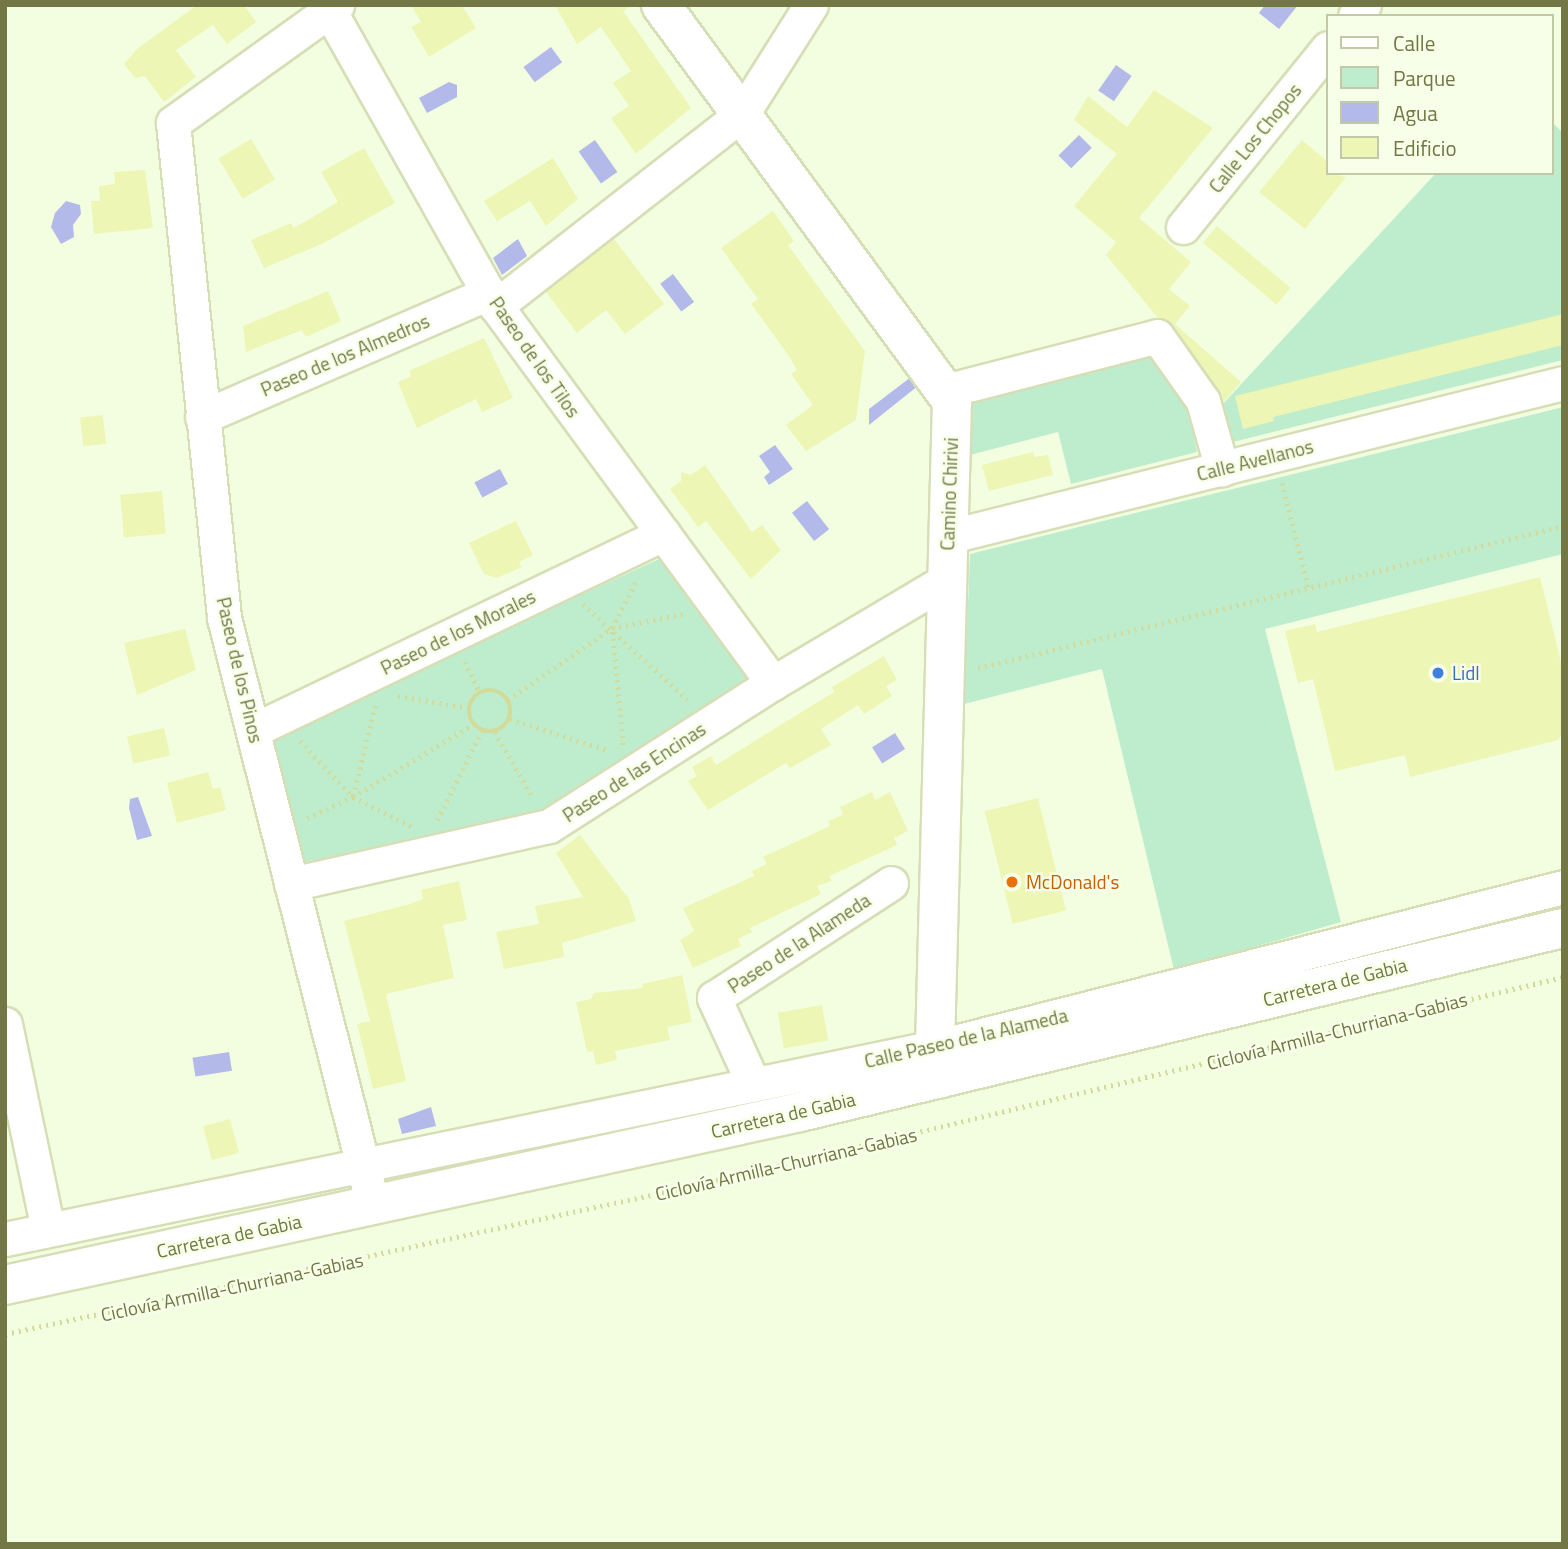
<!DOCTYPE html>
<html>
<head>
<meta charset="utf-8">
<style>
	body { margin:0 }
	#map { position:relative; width:1568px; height:1549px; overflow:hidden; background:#f3fee0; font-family:"Titillium Web",sans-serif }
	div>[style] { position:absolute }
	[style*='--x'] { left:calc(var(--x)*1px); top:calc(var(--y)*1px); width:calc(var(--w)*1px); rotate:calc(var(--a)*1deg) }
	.green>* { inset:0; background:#beedce }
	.water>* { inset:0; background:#b3b9e9; transform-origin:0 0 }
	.building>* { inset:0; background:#edf6b5; transform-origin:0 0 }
	.path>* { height:4.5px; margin-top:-2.25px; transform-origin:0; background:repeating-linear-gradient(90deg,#d2db99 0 2px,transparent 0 7px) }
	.path>.ring { margin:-2.25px; padding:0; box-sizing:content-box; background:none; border:4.5px solid #d2db99; border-radius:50% }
	.roads { filter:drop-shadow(2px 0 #d6deb6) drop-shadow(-2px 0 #d6deb6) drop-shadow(0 2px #d6deb6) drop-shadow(0 -2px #d6deb6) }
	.street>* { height:33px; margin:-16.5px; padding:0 16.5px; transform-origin:16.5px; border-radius:16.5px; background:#fff }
	.secondary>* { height:38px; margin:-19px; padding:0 19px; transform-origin:19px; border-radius:19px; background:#fff }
	.dots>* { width:19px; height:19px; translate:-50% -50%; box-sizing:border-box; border:4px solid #f7ffe8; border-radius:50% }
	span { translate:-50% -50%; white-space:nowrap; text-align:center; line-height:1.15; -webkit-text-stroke:5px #f7ffe8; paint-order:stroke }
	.street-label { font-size:19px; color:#727745 }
	.shop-label { font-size:19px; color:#366cbe }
	.left { translate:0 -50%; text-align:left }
	.food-label { font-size:19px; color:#c56008 }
	.frame { position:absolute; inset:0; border:7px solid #727745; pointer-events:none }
	.legend { position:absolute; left:1326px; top:14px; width:228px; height:161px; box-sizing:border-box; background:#f7ffe8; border:2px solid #c2c9a7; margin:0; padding:9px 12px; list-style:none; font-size:21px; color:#727745 }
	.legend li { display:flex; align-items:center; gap:14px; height:35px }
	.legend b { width:35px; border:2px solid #c2c9a7 }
</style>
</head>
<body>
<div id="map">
	<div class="green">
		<div style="clip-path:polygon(1552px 122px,1563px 133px,1563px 360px,1229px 443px,1222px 405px,1436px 173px,1552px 173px)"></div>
		<div style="clip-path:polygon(1148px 353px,1188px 409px,1197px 452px,1071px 484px,1058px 432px,970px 455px,970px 395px)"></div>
		<div style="clip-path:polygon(1563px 407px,1563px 554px,1265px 629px,1341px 922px,1174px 970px,1102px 669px,964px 704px,970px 554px)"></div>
		<div style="clip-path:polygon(661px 558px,749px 679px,542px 812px,305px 862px,271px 737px)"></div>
	</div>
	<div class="water">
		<div style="clip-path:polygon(1265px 5px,1298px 5px,1279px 29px,1259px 13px)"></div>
		<div style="left:551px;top:47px;width:19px;height:34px;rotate:54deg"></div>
		<div style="left:1116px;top:65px;width:19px;height:31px;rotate:35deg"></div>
		<div style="clip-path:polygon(449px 82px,457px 85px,457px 97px,427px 113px,419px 98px)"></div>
		<div style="left:1079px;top:135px;width:18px;height:29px;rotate:45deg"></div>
		<div style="left:595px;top:140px;width:39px;height:20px;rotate:55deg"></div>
		<div style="clip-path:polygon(66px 201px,80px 205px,81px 214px,73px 225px,74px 237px,61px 244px,51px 227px,55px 213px)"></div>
		<div style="clip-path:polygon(518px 239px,527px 256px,502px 275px,493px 258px)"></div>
		<div style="left:673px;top:274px;width:35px;height:16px;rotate:53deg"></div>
		<div style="clip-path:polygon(911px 377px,919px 385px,869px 425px,869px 409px)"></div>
		<div style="clip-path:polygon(775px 445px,793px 469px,769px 485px,764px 477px,770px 472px,759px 456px)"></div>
		<div style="left:500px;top:469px;width:17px;height:29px;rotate:62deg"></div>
		<div style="left:807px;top:501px;width:36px;height:19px;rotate:52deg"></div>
		<div style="left:895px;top:733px;width:19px;height:27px;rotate:58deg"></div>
		<div style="clip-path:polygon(138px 797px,152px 836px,137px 840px,129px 808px,130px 799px)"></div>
		<div style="left:229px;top:1052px;width:19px;height:37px;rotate:81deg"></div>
		<div style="clip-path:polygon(431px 1107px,436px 1126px,402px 1134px,398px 1119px)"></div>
	</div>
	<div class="building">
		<div style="clip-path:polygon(197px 5px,244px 5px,256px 22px,227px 44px,213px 25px,176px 50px,196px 77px,164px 102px,145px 76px,135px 78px,124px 64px,137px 49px)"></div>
		<div style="clip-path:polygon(411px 5px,462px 5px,476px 28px,429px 57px,411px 27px,421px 22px)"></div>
		<div style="clip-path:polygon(555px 5px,632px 5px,623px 11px,691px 108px,636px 154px,611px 118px,629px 106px,613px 83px,631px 71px,601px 27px,577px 44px)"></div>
		<div style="clip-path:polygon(1154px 90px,1213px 128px,1139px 218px,1191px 262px,1169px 289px,1190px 306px,1175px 324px,1241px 382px,1223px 403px,1173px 325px,1158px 318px,1106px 255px,1116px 242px,1074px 206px,1117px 154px,1074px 120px,1088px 96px,1127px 127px)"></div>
		<div style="left:251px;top:139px;width:47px;height:38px;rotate:59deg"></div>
		<div style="clip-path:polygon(1302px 140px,1328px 162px,1328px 173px,1346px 177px,1305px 229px,1259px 192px)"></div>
		<div style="clip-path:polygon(364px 148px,395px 203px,324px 243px,264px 268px,251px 240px,291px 223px,294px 228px,338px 202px,321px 172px)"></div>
		<div style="clip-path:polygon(553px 158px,578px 199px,546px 226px,530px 201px,497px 221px,484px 201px)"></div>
		<div style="clip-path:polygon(145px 170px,153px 228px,94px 234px,91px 201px,100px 201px,99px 186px,115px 184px,114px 172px)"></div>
		<div style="clip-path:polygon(773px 211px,794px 241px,788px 245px,865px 351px,856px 420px,806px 451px,786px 425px,813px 405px,791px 374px,797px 370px,789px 356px,751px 304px,758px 299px,721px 248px)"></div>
		<div style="left:1217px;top:226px;width:96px;height:22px;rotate:40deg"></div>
		<div style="clip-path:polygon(614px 239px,664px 304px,625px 334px,606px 310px,577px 333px,546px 292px)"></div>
		<div style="clip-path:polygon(328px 291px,341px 321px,306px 337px,302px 330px,246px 352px,243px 326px)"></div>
		<div style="clip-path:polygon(1563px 314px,1563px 345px,1273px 417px,1274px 421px,1243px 429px,1235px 396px)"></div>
		<div style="clip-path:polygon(484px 338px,513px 398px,482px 412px,476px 399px,417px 428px,398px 382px,411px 376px,409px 371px)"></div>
		<div style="left:103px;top:415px;width:29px;height:23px;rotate:84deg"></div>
		<div style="clip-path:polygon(1033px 452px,1035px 457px,1048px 455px,1053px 475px,989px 491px,982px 465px)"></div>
		<div style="clip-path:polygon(705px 465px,752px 532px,762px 525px,781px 550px,751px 579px,706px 521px,698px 527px,670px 489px,681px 481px,681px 472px,691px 475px)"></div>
		<div style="left:162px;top:491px;width:43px;height:42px;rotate:85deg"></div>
		<div style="clip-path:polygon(516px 521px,533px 555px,519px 562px,522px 567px,497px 578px,484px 574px,469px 543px)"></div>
		<div style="clip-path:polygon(1540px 577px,1563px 670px,1563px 733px,1558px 740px,1410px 777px,1405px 755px,1335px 771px,1313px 679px,1298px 683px,1285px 631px,1315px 624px,1317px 632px)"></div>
		<div style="clip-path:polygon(185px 629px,196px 670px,137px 695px,124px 643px)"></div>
		<div style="clip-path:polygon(884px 656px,897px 680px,886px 686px,892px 696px,864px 714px,858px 705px,821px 729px,831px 745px,790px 768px,786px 763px,708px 810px,688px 781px,697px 776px,692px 767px,711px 756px,716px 765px,834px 692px,832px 687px)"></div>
		<div style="left:164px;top:728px;width:28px;height:38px;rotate:77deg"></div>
		<div style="clip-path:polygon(208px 772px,213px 789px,220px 787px,226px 810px,177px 823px,167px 783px)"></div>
		<div style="clip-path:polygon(872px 792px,875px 800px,890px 792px,908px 831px,894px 838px,897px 845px,829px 876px,832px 881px,817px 886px,821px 894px,750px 928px,752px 932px,738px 939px,741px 946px,693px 968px,680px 940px,694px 931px,683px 908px,754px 876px,752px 871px,767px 864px,763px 857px,830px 826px,828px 821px,843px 815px,840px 807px)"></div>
		<div style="left:1038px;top:798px;width:116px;height:55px;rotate:76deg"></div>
		<div style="clip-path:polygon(580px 835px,629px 899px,636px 921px,562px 943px,564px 957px,504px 969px,496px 932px,539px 924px,535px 906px,583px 897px,556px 853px)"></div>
		<div style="clip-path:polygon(459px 881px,467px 920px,443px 925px,454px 978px,386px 994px,406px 1081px,373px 1089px,357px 1024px,370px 1021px,344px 921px,410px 904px,423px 899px,421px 890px)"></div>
		<div style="clip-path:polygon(682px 975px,692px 1022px,667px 1027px,670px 1040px,615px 1051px,617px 1060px,596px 1065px,593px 1051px,587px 1052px,576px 1002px,591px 999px,594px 993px,643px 988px,642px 984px)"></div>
		<div style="left:822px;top:1005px;width:36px;height:45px;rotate:80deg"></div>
		<div style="left:230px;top:1119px;width:35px;height:28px;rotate:75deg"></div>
	</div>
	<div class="path">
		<div style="--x:1282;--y:483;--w:108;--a:75.6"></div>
		<div style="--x:583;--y:604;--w:145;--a:42.5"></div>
		<div style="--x:465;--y:662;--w:34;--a:64"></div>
		<div style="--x:978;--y:668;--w:602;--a:-13.64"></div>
		<div class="ring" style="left:469px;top:690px;width:37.5px;height:37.5px"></div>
		<div style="--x:398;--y:696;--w:72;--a:9.6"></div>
		<div style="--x:508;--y:700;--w:126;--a:-34.7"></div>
		<div style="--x:612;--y:628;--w:72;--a:-11.2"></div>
		<div style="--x:510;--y:719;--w:105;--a:17.7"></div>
		<div style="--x:495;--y:732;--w:76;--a:60.1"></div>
		<div style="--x:300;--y:741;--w:77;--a:46.6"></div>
		<div style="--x:353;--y:797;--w:65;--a:26.6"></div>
		<div style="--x:623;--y:745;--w:118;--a:-95.4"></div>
		<div style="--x:612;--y:628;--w:53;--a:-62.9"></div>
		<div style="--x:353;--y:796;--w:93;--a:-76.3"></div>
		<div style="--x:307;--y:818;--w:51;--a:-24.5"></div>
		<div style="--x:353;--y:797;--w:141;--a:-31.1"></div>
		<div style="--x:437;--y:820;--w:100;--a:-63.2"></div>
		<div style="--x:5;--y:1334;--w:700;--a:-12.13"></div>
		<div style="--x:689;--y:1187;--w:899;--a:-13.51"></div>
	</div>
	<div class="roads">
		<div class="street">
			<div style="--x:337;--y:5;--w:202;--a:144.3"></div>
			<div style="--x:173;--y:123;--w:498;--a:84.1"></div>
			<div style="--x:224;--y:618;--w:582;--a:75.77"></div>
			<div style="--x:329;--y:10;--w:340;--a:60.6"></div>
			<div style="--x:496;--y:306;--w:468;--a:53.7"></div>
			<div style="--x:1355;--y:16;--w:14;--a:-51"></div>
			<div style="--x:1183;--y:227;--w:230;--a:-51"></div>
			<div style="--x:496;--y:306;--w:312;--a:-38"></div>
			<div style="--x:742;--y:114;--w:129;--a:-57.7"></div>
			<div style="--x:945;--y:391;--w:219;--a:-14.5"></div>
			<div style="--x:1157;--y:336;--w:80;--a:54.7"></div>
			<div style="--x:1203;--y:401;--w:71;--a:74.4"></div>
			<div style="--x:202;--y:417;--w:313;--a:-23.4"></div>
			<div style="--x:947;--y:537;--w:635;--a:-14.04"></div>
			<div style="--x:254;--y:730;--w:454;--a:-25.6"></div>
			<div style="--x:291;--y:884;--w:264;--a:-12.7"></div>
			<div style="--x:549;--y:826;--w:266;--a:-32.6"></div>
			<div style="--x:773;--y:683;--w:200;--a:-30.7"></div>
			<div style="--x:5;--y:1024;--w:210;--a:78.2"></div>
			<div style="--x:753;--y:1083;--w:94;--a:-114.6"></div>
			<div style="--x:714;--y:998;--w:211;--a:-33"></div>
			<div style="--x:5;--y:1239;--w:950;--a:-11.66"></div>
			<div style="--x:935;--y:1047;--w:648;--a:-14.29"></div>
		</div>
		<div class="secondary">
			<div style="--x:661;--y:5;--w:491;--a:53.7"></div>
			<div style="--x:952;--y:401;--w:646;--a:91.51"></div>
			<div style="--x:935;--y:1047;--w:32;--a:79"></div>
			<div style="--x:5;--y:1285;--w:814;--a:-12.28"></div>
			<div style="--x:800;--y:1112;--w:785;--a:-13.56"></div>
		</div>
	</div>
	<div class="dots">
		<div style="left:1438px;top:673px;background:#3f7fe0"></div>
		<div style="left:1012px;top:882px;background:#e8710a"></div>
	</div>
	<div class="street-label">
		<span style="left:1255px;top:138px;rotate:-51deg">Calle Los Chopos</span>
		<span style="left:345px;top:355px;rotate:-23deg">Paseo de los Almedros</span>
		<span style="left:535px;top:357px;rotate:55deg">Paseo de los Tilos</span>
		<span style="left:1255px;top:460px;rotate:-14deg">Calle Avellanos</span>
		<span style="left:949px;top:494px;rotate:-88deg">Camino Chirivi</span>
		<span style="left:458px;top:632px;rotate:-26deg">Paseo de los Morales</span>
		<span style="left:240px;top:670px;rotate:77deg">Paseo de los Pinos</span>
		<span style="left:634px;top:772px;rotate:-33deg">Paseo de las Encinas</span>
		<span style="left:799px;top:943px;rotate:-33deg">Paseo de la Alameda</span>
		<span style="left:1335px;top:982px;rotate:-14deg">Carretera de Gabia</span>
		<span style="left:1337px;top:1031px;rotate:-14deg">Ciclovía Armilla-Churriana-Gabias</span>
		<span style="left:966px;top:1038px;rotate:-13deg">Calle Paseo de la Alameda</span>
		<span style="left:783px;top:1115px;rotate:-13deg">Carretera de Gabia</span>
		<span style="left:786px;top:1164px;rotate:-13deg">Ciclovía Armilla-Churriana-Gabias</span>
		<span style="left:229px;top:1236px;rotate:-12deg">Carretera de Gabia</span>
		<span style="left:232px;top:1287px;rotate:-12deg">Ciclovía Armilla-Churriana-Gabias</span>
	</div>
	<div class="shop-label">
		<span class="left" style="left:1452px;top:673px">Lidl</span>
	</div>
	<div class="food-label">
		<span class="left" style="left:1026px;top:882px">McDonald's</span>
	</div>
	<div class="frame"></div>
	<ul class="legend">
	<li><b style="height:9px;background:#fff"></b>Calle</li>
	<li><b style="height:19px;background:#beedce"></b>Parque</li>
	<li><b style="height:19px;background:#b3b9e9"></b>Agua</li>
	<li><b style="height:19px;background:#edf6b5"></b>Edificio</li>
	</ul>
</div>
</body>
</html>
